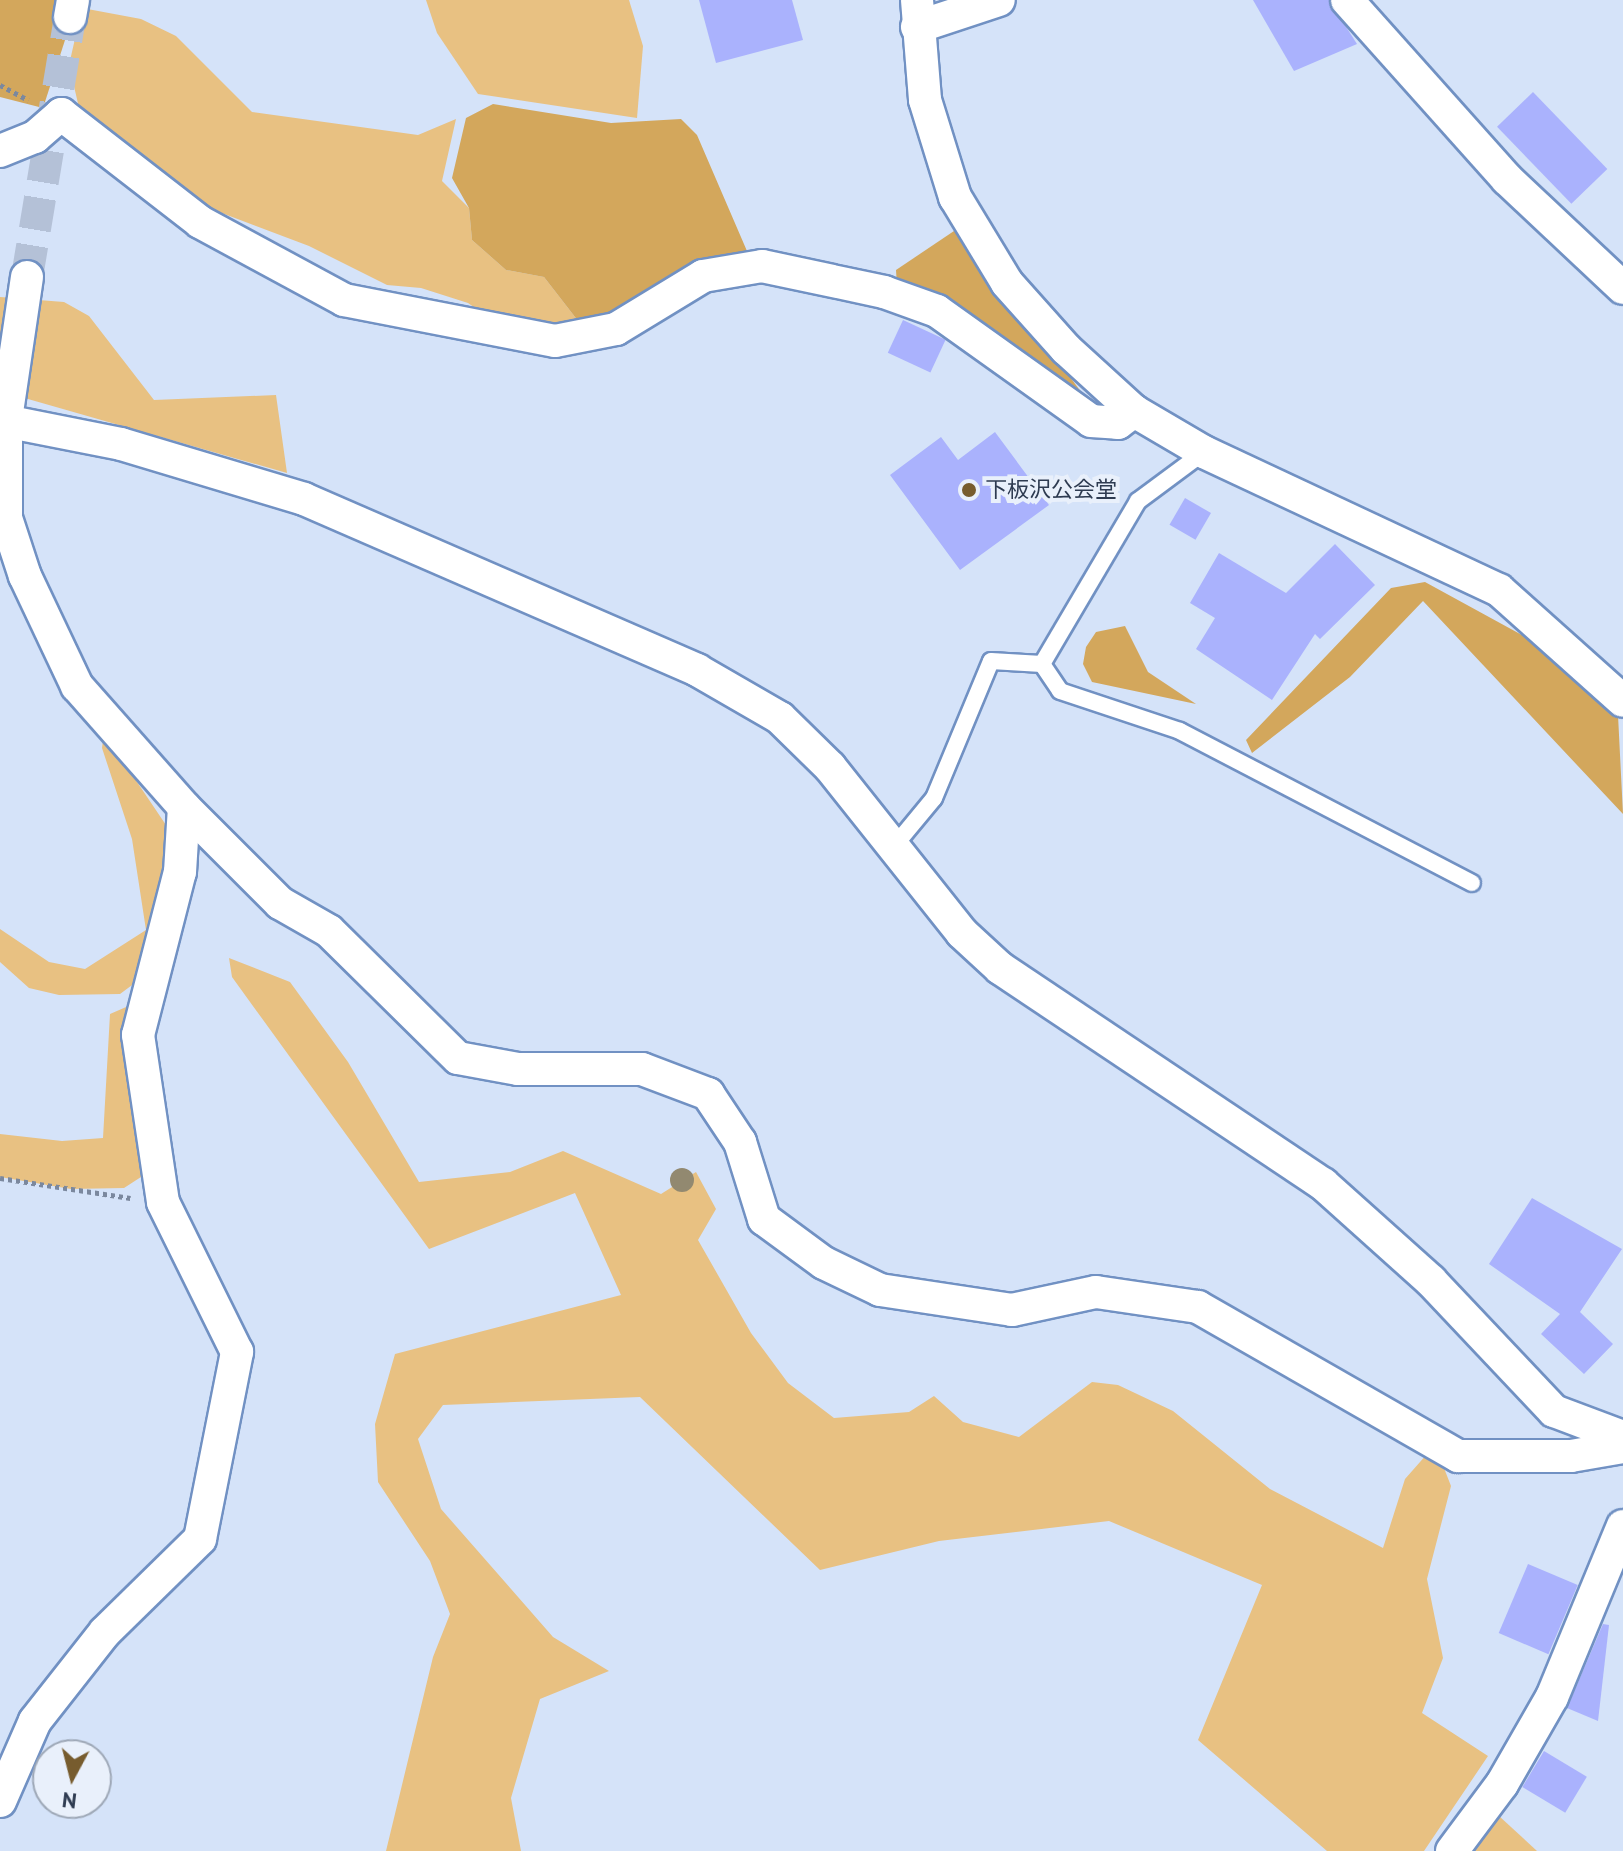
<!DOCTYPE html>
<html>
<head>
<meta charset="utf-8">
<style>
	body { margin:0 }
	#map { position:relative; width:1623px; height:1851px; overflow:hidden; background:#d5e3f9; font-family:"PT Sans","Noto Sans JP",sans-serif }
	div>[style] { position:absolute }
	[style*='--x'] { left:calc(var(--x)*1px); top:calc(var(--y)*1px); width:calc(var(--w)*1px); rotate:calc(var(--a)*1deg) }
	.green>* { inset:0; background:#e8c182 }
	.forest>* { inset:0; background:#d3a75c }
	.building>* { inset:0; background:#aab2fd; transform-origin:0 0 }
	.street-tunnel>* { height:32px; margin-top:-16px; transform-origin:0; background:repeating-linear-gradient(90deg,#b4c1d7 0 32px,transparent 0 48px) }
	.path>* { height:5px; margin-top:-2.5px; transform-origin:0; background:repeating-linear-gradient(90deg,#7b889e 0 4px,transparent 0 8px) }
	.roads { filter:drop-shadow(2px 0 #7191c3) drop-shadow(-2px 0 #7191c3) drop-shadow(0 2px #7191c3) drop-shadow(0 -2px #7191c3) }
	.lane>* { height:16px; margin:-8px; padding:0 8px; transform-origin:8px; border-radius:8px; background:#fff }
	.street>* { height:32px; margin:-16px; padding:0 16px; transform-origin:16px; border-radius:16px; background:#fff }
	.trees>* { width:24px; height:24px; margin:-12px; border-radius:50%; background:#928970 }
	.dots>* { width:22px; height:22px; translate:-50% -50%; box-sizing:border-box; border:4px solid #e9f0fb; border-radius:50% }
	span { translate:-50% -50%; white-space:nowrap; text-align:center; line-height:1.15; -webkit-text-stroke:8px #e9f0fb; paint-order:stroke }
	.poi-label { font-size:22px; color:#2e3b51 }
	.left { translate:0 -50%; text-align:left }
	.north { position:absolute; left:32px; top:1739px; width:80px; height:80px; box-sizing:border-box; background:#e9f0fb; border:2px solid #9ea8b7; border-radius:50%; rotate:187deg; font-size:22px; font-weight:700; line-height:32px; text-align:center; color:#2e3b51 }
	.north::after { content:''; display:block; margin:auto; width:28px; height:36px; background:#775c2e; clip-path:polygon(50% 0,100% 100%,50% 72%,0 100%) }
</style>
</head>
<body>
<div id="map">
	<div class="green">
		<div style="clip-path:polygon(426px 0,629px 0,643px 46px,637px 118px,478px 94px,437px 33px)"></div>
		<div style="clip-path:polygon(82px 8px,141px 19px,176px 36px,252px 112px,418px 135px,456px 119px,442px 181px,469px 208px,472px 240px,506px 270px,544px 277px,582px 326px,543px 330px,495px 322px,468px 303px,421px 288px,387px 285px,309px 246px,198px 204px,80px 112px,69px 65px)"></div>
		<div style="clip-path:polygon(0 297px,64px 302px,89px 316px,154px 400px,276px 395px,287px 473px,0 391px)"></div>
		<div style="clip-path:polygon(104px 733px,168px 828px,171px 866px,151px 971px,120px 994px,59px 995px,29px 988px,0 962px,0 929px,49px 962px,85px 969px,146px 930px,132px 839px,102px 748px)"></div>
		<div style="clip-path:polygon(229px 958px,290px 982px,348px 1062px,419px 1182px,510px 1172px,563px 1151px,661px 1194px,696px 1172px,716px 1209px,698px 1240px,751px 1333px,788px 1383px,834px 1418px,909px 1412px,934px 1396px,963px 1422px,1019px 1437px,1092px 1382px,1118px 1385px,1173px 1411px,1270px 1489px,1383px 1548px,1405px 1479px,1435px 1445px,1451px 1486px,1427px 1579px,1443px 1658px,1422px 1713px,1488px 1756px,1424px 1851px,1327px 1851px,1198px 1740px,1262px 1585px,1109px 1521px,939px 1541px,820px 1570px,640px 1397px,443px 1405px,418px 1439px,441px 1509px,553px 1637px,609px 1671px,540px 1699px,511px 1798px,521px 1851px,386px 1851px,433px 1657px,450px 1614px,430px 1561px,378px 1482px,375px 1424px,395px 1354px,621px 1295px,575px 1193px,429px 1249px,232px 977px)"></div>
		<div style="clip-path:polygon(133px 1004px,141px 1177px,124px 1188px,71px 1189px,0 1177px,0 1134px,62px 1141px,103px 1138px,110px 1014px)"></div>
		<div style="clip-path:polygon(1499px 1816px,1537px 1851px,1473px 1851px)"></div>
	</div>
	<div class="forest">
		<div style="clip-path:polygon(0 0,78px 0,43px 108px,0 97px)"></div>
		<div style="clip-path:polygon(493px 104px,611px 123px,681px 119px,697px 135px,750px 258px,616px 317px,582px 326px,544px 277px,506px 270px,472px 240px,469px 208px,452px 178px,466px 118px)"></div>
		<div style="clip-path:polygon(954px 231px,974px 247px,1087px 400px,897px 285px,896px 270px)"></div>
		<div style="clip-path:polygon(1425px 582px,1533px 641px,1618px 715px,1623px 814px,1423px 601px,1350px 677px,1252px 753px,1246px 740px,1391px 588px)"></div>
		<div style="clip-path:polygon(1125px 626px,1148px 672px,1196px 704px,1092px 682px,1083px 664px,1086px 647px,1096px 632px)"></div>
	</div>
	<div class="building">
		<div style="clip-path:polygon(699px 0,792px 0,803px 40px,716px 63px)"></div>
		<div style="clip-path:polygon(1253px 0,1329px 0,1357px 44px,1294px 71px)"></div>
		<div style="left:1533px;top:92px;width:107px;height:50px;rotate:46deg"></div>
		<div style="left:903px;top:320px;width:47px;height:36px;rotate:25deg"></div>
		<div style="clip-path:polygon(995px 432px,1049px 505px,960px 570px,890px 475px,941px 437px,958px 460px)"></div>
		<div style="left:1185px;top:498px;width:30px;height:31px;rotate:30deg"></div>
		<div style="clip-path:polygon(1335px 544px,1375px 585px,1320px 639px,1315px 634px,1272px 700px,1196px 649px,1215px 618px,1190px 603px,1219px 553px,1286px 593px)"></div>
		<div style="clip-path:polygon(1532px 1198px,1622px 1249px,1580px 1312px,1613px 1344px,1584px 1374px,1541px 1334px,1560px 1314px,1489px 1264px)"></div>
		<div style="left:1528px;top:1564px;width:54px;height:75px;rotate:23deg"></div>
		<div style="clip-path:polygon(1603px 1624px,1609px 1625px,1598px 1721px,1567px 1708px)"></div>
		<div style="left:1544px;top:1751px;width:50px;height:42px;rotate:31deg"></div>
	</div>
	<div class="street-tunnel">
		<div style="--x:27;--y:277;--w:264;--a:-80.6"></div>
	</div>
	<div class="path">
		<div style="--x:0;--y:85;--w:32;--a:28"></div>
		<div style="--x:0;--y:1178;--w:132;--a:8.7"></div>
	</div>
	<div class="roads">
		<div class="lane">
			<div style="--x:1042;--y:664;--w:32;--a:56"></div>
			<div style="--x:1060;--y:691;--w:126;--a:18.4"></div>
			<div style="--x:1180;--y:731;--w:329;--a:27.5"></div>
			<div style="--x:891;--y:850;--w:67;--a:-50.4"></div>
			<div style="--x:934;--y:798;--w:148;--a:-67.4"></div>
			<div style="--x:991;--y:661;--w:51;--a:3.4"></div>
			<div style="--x:1042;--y:664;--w:189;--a:-59.5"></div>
			<div style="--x:1138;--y:501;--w:82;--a:-36.6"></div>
		</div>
		<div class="street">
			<div style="--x:917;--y:0;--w:100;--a:85.4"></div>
			<div style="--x:925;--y:100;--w:102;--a:72.8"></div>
			<div style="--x:955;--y:197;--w:100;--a:58.8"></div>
			<div style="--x:1007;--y:283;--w:89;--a:48.2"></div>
			<div style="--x:1066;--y:349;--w:92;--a:42.4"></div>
			<div style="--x:1134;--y:411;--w:81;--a:30.4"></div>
			<div style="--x:1204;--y:452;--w:326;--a:25.1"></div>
			<div style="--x:1499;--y:590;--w:166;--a:41.8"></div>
			<div style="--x:1347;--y:0;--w:240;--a:48.2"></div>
			<div style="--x:1507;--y:179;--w:159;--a:43.2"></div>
			<div style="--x:70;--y:17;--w:17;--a:-80"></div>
			<div style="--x:917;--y:27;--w:86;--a:-18.2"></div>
			<div style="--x:0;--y:151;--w:38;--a:-22"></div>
			<div style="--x:35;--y:137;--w:35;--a:-41"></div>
			<div style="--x:61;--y:114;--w:176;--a:37.8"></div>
			<div style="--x:200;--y:222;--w:164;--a:28.4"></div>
			<div style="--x:344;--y:300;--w:215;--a:11"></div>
			<div style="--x:555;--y:341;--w:62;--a:-11.1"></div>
			<div style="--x:616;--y:329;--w:102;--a:-31.3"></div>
			<div style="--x:703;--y:276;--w:60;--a:-9.6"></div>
			<div style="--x:762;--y:266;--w:125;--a:12"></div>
			<div style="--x:884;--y:292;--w:56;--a:19.7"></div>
			<div style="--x:937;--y:311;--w:189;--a:35.5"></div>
			<div style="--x:1091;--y:421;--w:27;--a:4"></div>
			<div style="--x:1118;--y:423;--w:20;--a:-37"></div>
			<div style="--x:27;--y:277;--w:144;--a:98.4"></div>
			<div style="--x:6;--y:419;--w:99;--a:90"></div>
			<div style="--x:6;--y:518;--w:61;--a:71.9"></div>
			<div style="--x:25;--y:576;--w:122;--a:64.7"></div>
			<div style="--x:77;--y:686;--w:162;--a:48.5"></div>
			<div style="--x:184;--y:807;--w:136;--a:45"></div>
			<div style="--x:280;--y:903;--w:56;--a:29.7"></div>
			<div style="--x:329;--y:931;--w:181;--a:44.6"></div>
			<div style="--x:458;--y:1058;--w:61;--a:10.4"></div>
			<div style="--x:518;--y:1069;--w:124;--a:0"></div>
			<div style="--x:642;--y:1069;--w:71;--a:20.7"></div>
			<div style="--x:708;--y:1094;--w:58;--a:56.3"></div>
			<div style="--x:740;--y:1142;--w:81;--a:72.7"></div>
			<div style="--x:764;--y:1219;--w:74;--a:36.3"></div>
			<div style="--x:824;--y:1263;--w:62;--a:25.7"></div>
			<div style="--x:880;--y:1290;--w:134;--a:8.6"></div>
			<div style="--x:1012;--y:1310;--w:86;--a:-12.1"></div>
			<div style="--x:1096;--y:1292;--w:103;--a:8.4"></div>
			<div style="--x:1198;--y:1307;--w:300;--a:29.8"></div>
			<div style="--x:1458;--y:1456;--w:113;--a:0"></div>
			<div style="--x:1571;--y:1456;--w:53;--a:-9.8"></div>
			<div style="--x:0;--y:420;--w:123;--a:11.2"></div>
			<div style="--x:121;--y:444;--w:191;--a:16.7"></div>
			<div style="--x:304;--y:499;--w:429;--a:23.5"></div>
			<div style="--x:697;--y:670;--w:96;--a:30"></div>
			<div style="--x:780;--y:718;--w:70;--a:44.4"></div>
			<div style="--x:830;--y:767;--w:212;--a:51.5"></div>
			<div style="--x:962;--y:933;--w:52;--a:42.6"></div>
			<div style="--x:1000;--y:968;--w:389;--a:33.8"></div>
			<div style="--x:1323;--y:1184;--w:145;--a:41.9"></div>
			<div style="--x:1431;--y:1281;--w:179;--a:46.6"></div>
			<div style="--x:1554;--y:1411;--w:74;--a:20.6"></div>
			<div style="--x:0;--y:1801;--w:87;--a:-66.4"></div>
			<div style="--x:35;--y:1721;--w:113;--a:-51.8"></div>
			<div style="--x:105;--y:1632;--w:133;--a:-44.4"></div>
			<div style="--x:200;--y:1539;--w:191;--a:-78.8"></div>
			<div style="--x:237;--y:1352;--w:167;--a:-116.3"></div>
			<div style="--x:163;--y:1202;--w:169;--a:-98.5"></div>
			<div style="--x:138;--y:1035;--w:168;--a:-75.6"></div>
			<div style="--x:180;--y:872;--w:65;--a:-86.5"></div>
			<div style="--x:1452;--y:1851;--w:84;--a:-53.3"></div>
			<div style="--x:1502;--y:1784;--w:100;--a:-60.1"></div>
			<div style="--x:1552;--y:1697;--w:185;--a:-67.5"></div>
		</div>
	</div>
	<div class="trees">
		<div style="left:682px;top:1180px"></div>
	</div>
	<div class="dots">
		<div style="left:969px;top:490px;background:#775c2e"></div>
	</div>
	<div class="poi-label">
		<span class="left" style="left:985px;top:490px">下板沢公会堂</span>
	</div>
	<div class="north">N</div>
</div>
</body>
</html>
